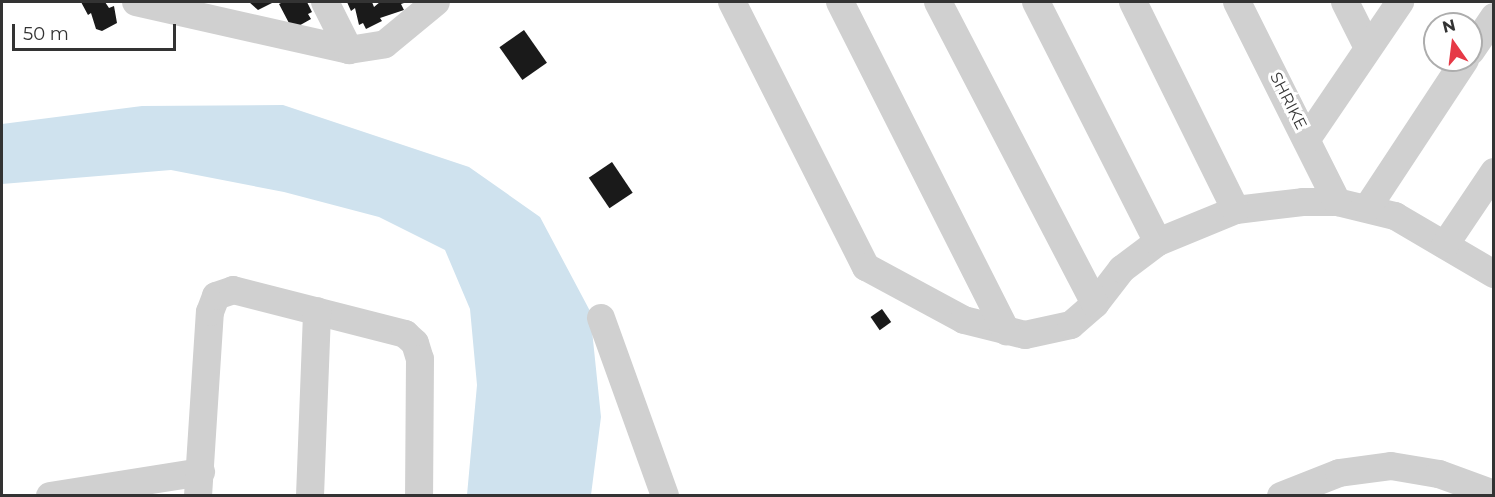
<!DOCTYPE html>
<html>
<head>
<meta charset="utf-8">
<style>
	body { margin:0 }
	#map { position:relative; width:1495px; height:497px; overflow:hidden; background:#fff; font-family:Montserrat,sans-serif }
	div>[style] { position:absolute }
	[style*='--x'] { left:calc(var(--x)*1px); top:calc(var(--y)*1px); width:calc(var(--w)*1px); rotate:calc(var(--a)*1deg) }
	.water>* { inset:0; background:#cfe2ee }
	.building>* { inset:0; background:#1a1a1a; transform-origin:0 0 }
	.minor>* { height:28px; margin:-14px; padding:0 14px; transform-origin:14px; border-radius:14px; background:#d0d0d0 }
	span { translate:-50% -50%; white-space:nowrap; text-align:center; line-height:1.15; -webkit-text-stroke:6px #fff; paint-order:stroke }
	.street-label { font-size:16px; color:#333 }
	.frame { position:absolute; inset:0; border:3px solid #333; pointer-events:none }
	.north { position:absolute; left:1423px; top:12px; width:60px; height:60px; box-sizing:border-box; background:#fff; border:2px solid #adadad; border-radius:50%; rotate:346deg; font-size:16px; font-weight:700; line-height:24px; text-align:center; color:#333 }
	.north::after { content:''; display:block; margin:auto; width:21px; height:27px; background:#e63946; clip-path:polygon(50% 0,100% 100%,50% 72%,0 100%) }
	.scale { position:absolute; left:12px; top:24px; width:164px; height:27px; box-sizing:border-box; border:3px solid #333; border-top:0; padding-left:8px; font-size:18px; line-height:21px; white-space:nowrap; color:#333; -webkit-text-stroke:4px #fff; paint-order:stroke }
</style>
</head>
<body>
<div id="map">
	<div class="water">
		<div style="clip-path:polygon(283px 105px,469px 167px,540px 217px,590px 311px,601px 417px,591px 495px,467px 495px,477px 385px,470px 309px,445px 250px,379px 217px,284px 192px,171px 170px,2px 184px,2px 124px,142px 106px)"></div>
	</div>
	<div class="building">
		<div style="clip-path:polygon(81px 2px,105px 2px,109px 8px,114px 6px,117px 23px,102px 31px,96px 29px,91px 13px,88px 15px)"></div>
		<div style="clip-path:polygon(249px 2px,274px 2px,258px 10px)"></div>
		<div style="clip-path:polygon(283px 2px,307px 2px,312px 12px,308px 14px,311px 19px,295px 28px,290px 25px,279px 4px)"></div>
		<div style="clip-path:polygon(347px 2px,372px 2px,374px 7px,380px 2px,407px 2px,401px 4px,404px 10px,380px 18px,382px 21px,366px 29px,363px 23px,359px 25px,355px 8px,351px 11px)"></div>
		<div style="left:524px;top:30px;width:40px;height:30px;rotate:55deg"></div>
		<div style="left:612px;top:162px;width:37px;height:28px;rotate:56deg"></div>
		<div style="left:882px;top:309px;width:16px;height:14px;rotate:55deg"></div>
	</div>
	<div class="minor">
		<div style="--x:136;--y:2;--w:218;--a:12.7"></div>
		<div style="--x:349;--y:50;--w:36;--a:-9"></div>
		<div style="--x:385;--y:44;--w:66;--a:-39.5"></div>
		<div style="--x:325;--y:2;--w:54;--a:63.4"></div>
		<div style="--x:732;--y:2;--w:297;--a:63.2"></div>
		<div style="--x:866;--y:267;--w:111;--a:28.4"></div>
		<div style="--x:964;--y:320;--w:63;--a:13.8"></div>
		<div style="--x:1025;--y:335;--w:47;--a:-12.3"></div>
		<div style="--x:1071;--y:325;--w:32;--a:-41"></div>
		<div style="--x:1095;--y:304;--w:44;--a:-52.4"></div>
		<div style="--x:1122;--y:269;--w:45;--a:-36.9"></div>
		<div style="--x:1158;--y:242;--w:84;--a:-22.3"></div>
		<div style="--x:1236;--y:210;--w:67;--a:-6.8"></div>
		<div style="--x:1303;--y:202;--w:34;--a:0"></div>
		<div style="--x:1337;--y:202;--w:60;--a:13.6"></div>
		<div style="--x:1395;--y:216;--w:115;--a:30.4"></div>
		<div style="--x:840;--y:2;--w:369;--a:63.2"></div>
		<div style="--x:938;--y:2;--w:340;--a:62.5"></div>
		<div style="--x:1036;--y:2;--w:269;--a:63.1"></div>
		<div style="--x:1133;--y:2;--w:232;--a:63.7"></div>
		<div style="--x:1237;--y:2;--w:224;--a:63.4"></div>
		<div style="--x:1345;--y:2;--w:51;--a:63.4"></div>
		<div style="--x:1471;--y:51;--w:41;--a:-55.9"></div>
		<div style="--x:1307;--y:139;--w:166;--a:-55.8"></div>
		<div style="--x:1368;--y:207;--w:176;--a:-56.6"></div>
		<div style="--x:1445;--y:245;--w:88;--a:-56.1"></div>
		<div style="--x:601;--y:318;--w:189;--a:70.2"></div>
		<div style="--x:50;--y:496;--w:153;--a:-9"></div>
		<div style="--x:198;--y:496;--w:184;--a:-86.3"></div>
		<div style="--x:210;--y:312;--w:17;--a:-69"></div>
		<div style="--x:216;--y:296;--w:18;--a:-19"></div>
		<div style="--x:233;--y:290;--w:178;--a:14.3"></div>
		<div style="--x:405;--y:334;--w:13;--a:42"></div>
		<div style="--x:415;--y:343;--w:17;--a:73"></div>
		<div style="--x:420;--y:359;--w:137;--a:90.4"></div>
		<div style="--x:310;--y:496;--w:185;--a:-87.8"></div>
		<div style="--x:1281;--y:496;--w:62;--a:-21.6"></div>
		<div style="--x:1339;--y:473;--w:52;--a:-7.7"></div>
		<div style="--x:1391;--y:466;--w:49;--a:9.5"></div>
		<div style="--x:1439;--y:474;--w:59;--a:20"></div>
	</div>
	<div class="street-label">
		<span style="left:1288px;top:101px;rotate:63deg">SHRIKE</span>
	</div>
	<div class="frame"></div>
	<div class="north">N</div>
	<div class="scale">50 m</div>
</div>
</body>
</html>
